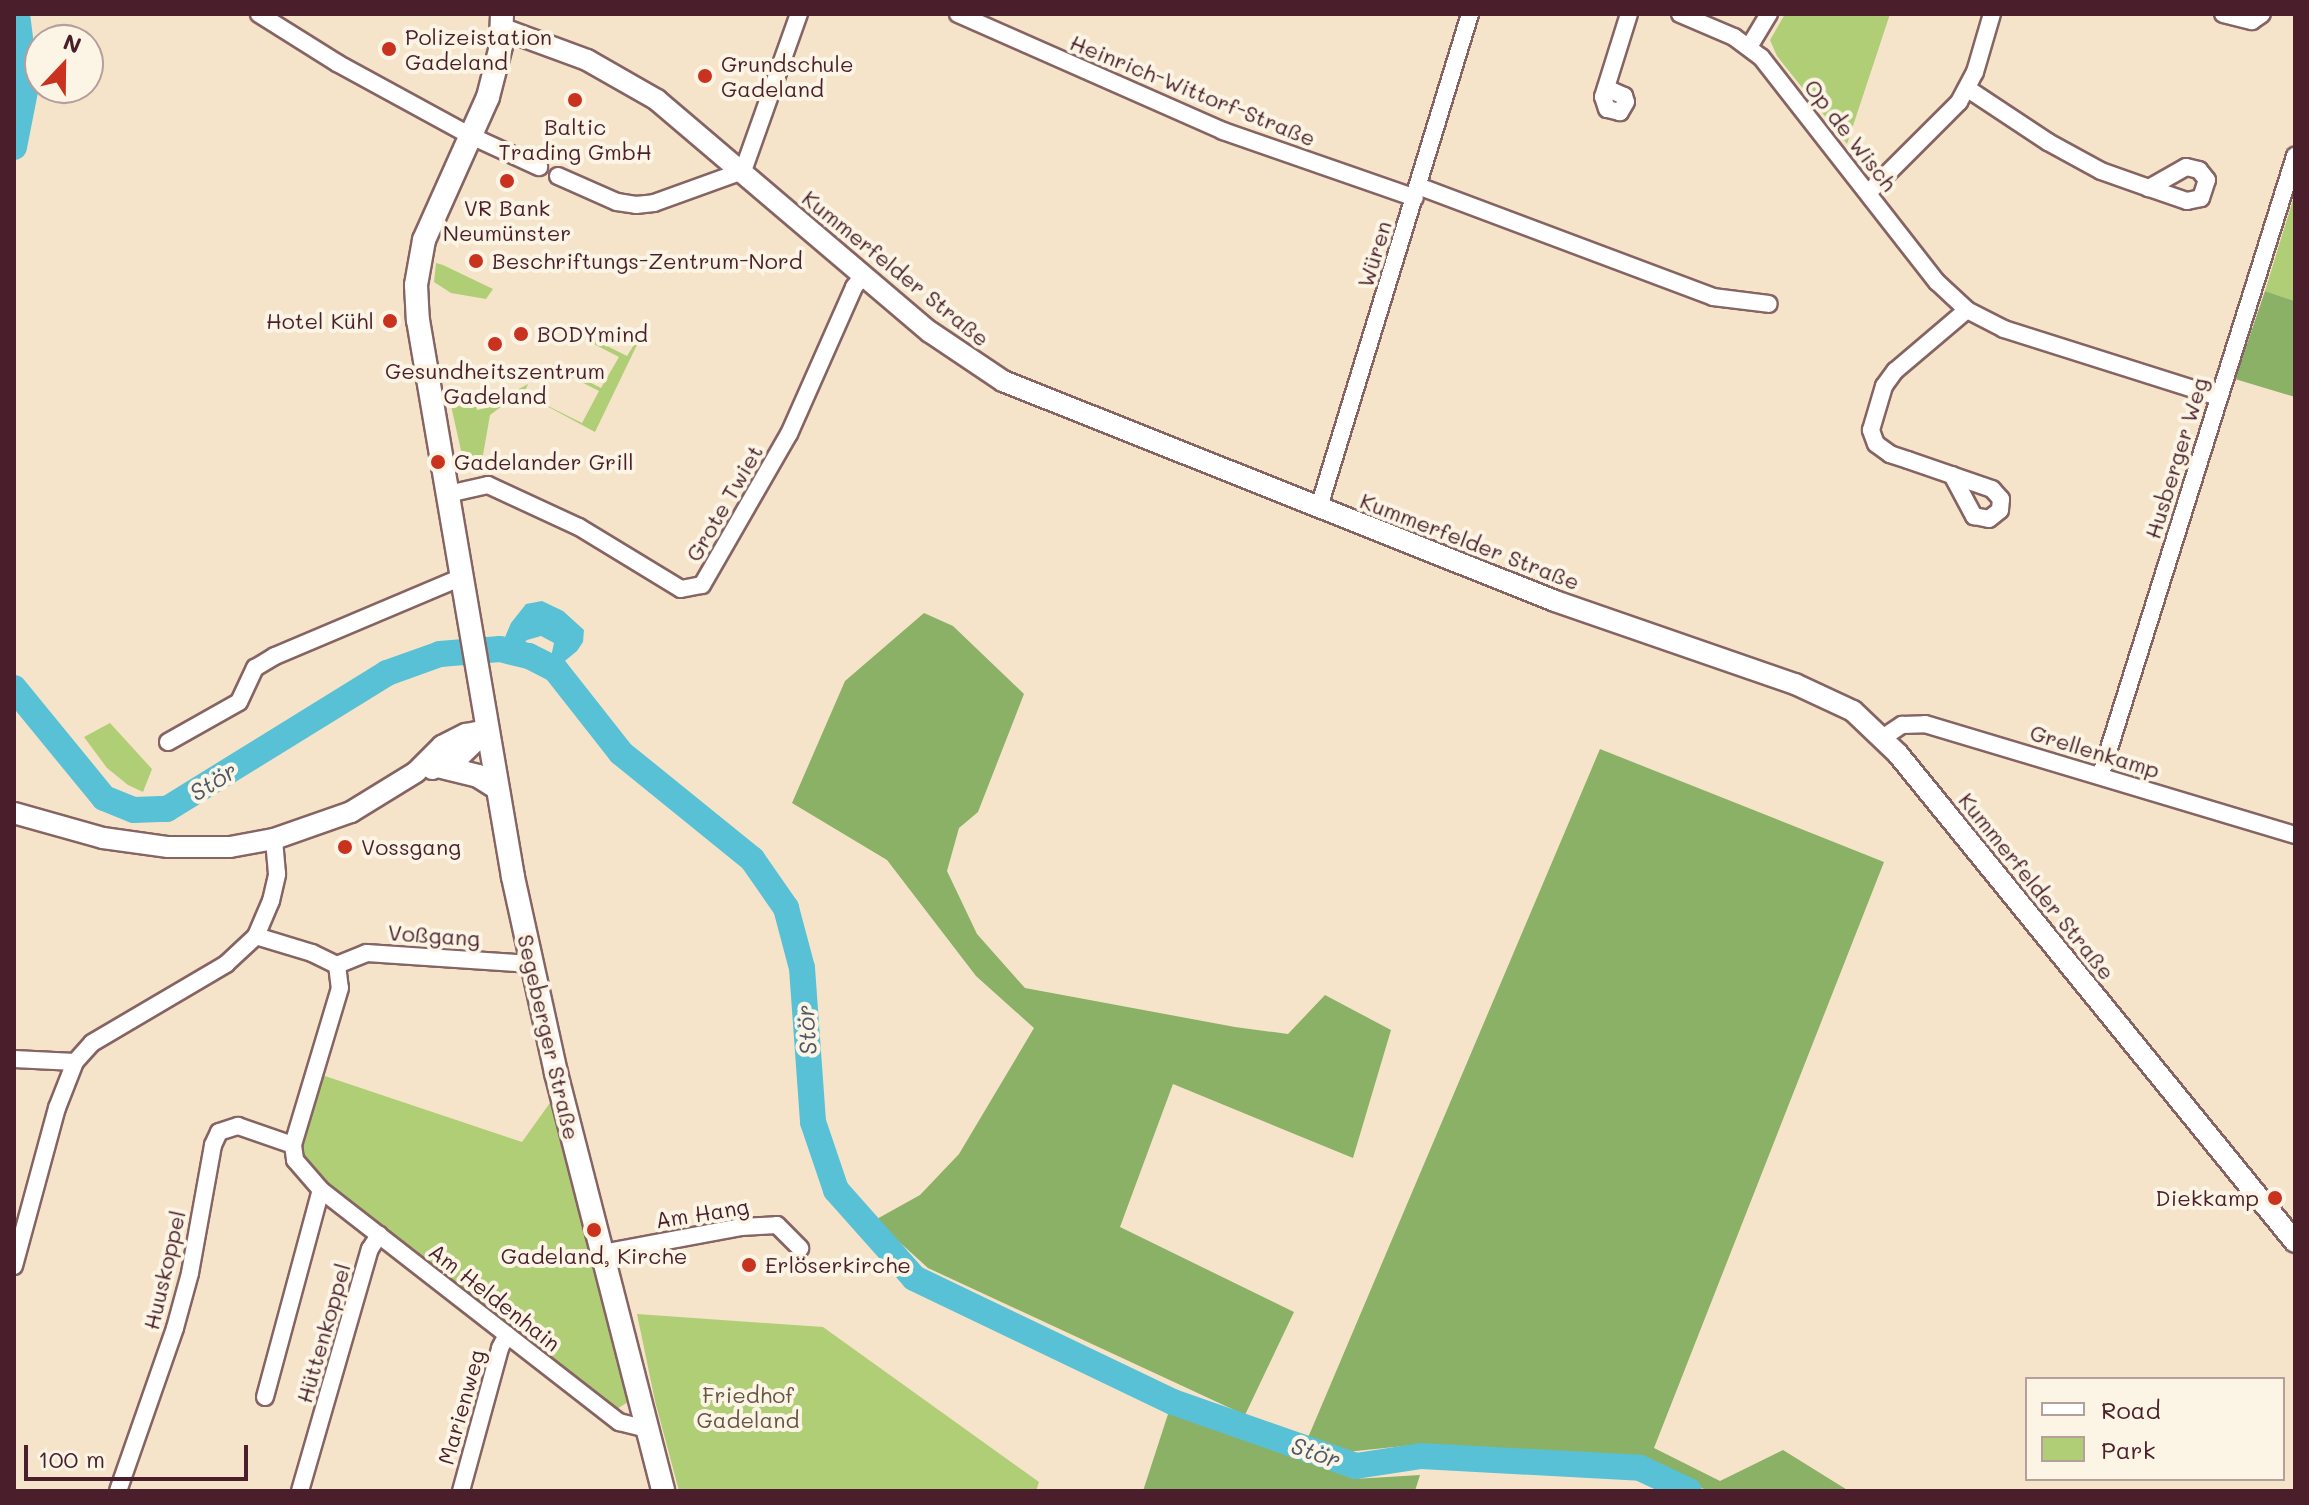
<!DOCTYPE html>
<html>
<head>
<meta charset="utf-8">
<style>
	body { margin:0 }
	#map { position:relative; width:2309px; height:1505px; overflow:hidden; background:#f6e4ca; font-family:Mali,sans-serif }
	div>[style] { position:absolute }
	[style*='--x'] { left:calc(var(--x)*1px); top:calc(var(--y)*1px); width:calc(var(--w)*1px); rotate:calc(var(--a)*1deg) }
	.green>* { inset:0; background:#afce76 }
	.forest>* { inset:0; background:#8bb167 }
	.water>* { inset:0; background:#58c1d5 }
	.river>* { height:26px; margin:-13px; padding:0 13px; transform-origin:13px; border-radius:13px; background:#58c1d5 }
	.roads { filter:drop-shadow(2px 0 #866463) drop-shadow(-2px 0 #866463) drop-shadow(0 2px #866463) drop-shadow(0 -2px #866463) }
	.minor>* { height:16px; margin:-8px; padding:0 8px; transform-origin:8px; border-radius:8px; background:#fff }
	.tertiary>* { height:20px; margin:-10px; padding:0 10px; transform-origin:10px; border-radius:10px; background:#fff }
	.secondary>* { height:22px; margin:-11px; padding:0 11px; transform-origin:11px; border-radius:11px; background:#fff }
	.dots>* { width:22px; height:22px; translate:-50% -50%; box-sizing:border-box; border:4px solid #fcf5e5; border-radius:50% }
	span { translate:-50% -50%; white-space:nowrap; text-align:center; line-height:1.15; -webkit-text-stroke:8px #fcf5e5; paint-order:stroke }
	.poi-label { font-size:22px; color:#4a1f2b }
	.left { translate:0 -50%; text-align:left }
	.right { translate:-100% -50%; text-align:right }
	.street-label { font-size:22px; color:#4a1f2b }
	.park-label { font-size:22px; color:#685442 }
	.water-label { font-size:24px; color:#4f5866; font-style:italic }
	.frame { position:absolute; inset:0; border:16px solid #4a1f2b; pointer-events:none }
	.legend { position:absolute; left:2025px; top:1377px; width:260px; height:104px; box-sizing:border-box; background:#fcf5e5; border:2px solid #b59f9b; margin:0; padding:10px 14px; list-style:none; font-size:24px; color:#4a1f2b }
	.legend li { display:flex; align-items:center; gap:16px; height:40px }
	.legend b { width:40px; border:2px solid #b59f9b }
	.north { position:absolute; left:24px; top:24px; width:80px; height:80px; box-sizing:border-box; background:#fcf5e5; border:2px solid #b59f9b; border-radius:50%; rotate:22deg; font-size:22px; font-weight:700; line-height:32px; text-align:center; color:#4a1f2b }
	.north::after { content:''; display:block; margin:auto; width:28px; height:36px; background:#c8321e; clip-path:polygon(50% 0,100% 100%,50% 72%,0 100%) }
	.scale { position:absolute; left:24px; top:1445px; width:224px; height:36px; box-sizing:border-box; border:4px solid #4a1f2b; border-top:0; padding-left:10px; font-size:24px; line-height:28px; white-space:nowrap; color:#4a1f2b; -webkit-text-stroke:6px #fcf5e5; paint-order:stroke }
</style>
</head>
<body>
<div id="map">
	<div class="green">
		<div style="clip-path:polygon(1785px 14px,1890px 14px,1847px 144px,1777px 56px,1770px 40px)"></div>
		<div style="clip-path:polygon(2295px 193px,2295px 301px,2265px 291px)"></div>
		<div style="clip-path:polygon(436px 263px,443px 265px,493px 289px,486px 299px,451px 293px,434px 282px)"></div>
		<div style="clip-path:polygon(647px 324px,595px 432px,517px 390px,528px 384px,524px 394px,582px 423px,599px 391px,552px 367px,547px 377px,542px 374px,553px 364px,601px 388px,619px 357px,569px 331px,571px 328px,627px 356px)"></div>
		<div style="clip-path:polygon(475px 399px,477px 410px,505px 404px,490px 415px,480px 472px,464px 464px,450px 401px)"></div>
		<div style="clip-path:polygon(110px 723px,152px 769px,143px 792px,128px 785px,107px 768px,84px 737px)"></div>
		<div style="clip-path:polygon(322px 1075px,522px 1142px,552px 1100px,628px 1402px,617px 1409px,602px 1404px,328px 1188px,307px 1164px,300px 1146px)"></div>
		<div style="clip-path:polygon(637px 1314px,823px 1327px,1039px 1482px,1036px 1491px,679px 1491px,655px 1401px)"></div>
	</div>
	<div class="forest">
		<div style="clip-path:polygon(2265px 291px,2295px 301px,2295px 397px,2235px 379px)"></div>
		<div style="clip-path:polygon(924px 613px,953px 626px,1024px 694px,978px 812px,959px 828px,947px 871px,977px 934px,1025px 988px,1235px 1027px,1288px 1034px,1325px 995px,1391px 1030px,1353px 1158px,1173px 1084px,1120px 1227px,1294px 1312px,1245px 1415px,928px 1268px,875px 1220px,920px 1195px,959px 1154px,1034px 1028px,976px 976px,887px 860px,792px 803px,845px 681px)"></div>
		<div style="clip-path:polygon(1600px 749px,1884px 862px,1654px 1448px,1720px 1481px,1783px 1450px,1849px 1491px,1708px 1491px,1647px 1462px,1414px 1445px,1346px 1452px,1307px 1440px)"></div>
		<div style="clip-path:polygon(1170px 1408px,1354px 1479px,1420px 1475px,1415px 1491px,1143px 1491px)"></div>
	</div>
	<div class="water">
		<div style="clip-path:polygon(542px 601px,563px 611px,584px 630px,583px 642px,577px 651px,555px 669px,549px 666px,554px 643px,541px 636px,527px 640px,515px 653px,500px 649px,511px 623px,526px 604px)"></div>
	</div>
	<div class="river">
		<div style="--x:14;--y:147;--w:62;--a:-78.9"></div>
		<div style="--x:26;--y:86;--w:73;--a:-97.1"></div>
		<div style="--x:14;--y:688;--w:142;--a:50.7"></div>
		<div style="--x:104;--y:798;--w:32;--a:22"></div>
		<div style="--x:134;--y:810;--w:33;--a:-2"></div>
		<div style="--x:167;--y:809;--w:259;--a:-31.7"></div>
		<div style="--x:387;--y:673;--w:56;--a:-19.7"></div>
		<div style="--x:440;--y:654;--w:60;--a:-4.8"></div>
		<div style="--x:500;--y:649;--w:30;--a:14"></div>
		<div style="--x:529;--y:656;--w:29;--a:27"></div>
		<div style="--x:555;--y:669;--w:107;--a:51.8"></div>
		<div style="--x:621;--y:753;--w:169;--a:39"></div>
		<div style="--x:752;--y:859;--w:60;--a:55.2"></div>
		<div style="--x:786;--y:908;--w:62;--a:75.1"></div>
		<div style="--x:802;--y:968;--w:154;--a:85.9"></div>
		<div style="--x:813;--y:1122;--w:72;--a:71.3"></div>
		<div style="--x:836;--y:1190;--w:118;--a:48.4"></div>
		<div style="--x:914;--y:1278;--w:287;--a:25.6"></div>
		<div style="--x:1173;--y:1402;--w:194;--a:19.3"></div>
		<div style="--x:1356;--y:1466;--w:66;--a:-8.7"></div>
		<div style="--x:1421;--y:1456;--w:219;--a:3.1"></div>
		<div style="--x:1640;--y:1468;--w:54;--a:25.1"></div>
	</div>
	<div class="roads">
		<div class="minor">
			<div style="--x:259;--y:14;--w:92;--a:32.1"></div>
			<div style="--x:337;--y:63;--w:153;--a:28.6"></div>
			<div style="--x:471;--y:136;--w:75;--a:24.5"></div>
			<div style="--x:958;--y:14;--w:290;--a:23.8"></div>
			<div style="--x:1223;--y:131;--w:203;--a:19.2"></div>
			<div style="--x:1680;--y:14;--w:59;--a:23.1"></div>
			<div style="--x:1734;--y:37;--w:34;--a:37"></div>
			<div style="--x:1761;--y:57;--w:286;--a:52"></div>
			<div style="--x:1937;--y:282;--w:41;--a:43"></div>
			<div style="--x:1967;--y:310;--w:42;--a:27.2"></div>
			<div style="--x:2004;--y:329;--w:225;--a:17.6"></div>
			<div style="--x:2223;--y:14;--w:30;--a:14"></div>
			<div style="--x:2252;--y:21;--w:12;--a:-35"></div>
			<div style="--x:1749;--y:47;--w:39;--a:-59"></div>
			<div style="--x:1606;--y:88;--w:20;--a:24"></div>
			<div style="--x:1624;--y:96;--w:6;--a:72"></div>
			<div style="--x:1626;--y:102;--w:12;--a:121"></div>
			<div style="--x:1620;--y:112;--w:13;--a:-167"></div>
			<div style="--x:1607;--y:109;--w:13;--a:-108"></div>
			<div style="--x:1603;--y:97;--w:87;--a:-72.6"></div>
			<div style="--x:1968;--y:89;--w:96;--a:33.5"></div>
			<div style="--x:2048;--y:142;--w:60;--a:28.7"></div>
			<div style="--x:2101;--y:171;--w:51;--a:19.5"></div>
			<div style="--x:2149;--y:188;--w:40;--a:18.9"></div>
			<div style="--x:2187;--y:201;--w:14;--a:-12"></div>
			<div style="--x:2201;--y:198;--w:19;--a:-72"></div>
			<div style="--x:2207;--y:180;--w:13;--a:-129"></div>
			<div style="--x:2199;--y:170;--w:13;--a:-167"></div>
			<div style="--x:2186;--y:167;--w:43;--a:150.4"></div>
			<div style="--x:558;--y:176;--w:64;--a:23.8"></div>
			<div style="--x:617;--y:202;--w:19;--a:9"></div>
			<div style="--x:636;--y:205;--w:18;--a:-6"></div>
			<div style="--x:654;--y:203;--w:95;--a:-19.8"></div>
			<div style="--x:743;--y:171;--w:167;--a:-70.4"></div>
			<div style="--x:1418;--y:186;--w:315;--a:20.6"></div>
			<div style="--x:1713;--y:297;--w:56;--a:7.1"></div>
			<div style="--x:1868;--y:193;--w:129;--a:-45"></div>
			<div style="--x:1959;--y:102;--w:34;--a:-62"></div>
			<div style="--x:1975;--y:72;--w:60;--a:-73.7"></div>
			<div style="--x:1952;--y:475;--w:47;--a:61.8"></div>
			<div style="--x:1974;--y:516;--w:15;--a:11"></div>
			<div style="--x:1989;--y:519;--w:14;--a:-39"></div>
			<div style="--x:2000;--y:510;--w:11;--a:-85"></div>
			<div style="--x:2001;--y:499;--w:13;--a:-132"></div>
			<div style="--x:1992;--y:489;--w:89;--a:-161"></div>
			<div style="--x:1908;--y:460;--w:19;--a:-162"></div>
			<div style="--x:1890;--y:454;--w:17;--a:-144"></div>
			<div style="--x:1876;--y:444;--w:15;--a:-110"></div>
			<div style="--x:1871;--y:430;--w:46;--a:-73.5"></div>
			<div style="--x:1884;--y:386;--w:19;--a:-54"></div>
			<div style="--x:1895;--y:371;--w:94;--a:-40.3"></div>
			<div style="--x:448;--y:494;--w:41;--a:-12.7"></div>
			<div style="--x:488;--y:485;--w:100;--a:24.8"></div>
			<div style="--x:579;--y:527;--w:119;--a:31.3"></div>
			<div style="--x:681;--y:589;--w:21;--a:-11"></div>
			<div style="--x:702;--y:585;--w:174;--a:-60.1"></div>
			<div style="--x:789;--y:434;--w:161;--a:-66.1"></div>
			<div style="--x:854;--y:287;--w:14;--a:-51"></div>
			<div style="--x:1319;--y:507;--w:516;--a:-72.97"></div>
			<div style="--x:1884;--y:737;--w:22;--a:-34"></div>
			<div style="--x:1902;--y:725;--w:23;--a:-2"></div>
			<div style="--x:1925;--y:724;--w:386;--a:16.7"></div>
			<div style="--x:168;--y:742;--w:81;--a:-29.4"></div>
			<div style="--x:239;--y:702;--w:38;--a:-65"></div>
			<div style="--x:255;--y:668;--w:23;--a:-31"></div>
			<div style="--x:275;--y:656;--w:203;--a:-22.9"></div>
			<div style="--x:2101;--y:774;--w:648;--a:-72.57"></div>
			<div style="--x:256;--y:936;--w:59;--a:16.9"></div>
			<div style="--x:312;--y:953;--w:28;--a:26"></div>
			<div style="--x:337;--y:965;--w:23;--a:83"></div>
			<div style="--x:340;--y:988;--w:164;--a:106.7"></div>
			<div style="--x:293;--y:1145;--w:15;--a:82"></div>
			<div style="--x:295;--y:1160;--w:40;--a:49"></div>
			<div style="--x:321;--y:1190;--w:378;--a:37.9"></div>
			<div style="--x:619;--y:1422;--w:29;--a:14"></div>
			<div style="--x:337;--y:965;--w:32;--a:-22"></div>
			<div style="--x:367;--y:953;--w:164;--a:3.8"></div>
			<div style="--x:14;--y:1059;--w:61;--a:2.8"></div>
			<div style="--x:602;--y:1253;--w:141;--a:-10.6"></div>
			<div style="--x:741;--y:1227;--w:36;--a:-3"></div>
			<div style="--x:777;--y:1225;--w:33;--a:45"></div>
			<div style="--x:14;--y:1266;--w:164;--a:-74.8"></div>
			<div style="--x:57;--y:1108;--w:49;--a:-68.6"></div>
			<div style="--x:75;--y:1062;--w:25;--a:-48"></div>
			<div style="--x:92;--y:1043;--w:156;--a:-30.5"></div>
			<div style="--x:226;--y:964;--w:41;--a:-43"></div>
			<div style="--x:256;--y:936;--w:38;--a:-67"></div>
			<div style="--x:271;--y:901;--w:28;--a:-77"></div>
			<div style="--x:277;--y:874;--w:35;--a:-95"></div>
			<div style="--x:265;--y:1397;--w:214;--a:-74.9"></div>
			<div style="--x:118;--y:1491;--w:173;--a:-70.7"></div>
			<div style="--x:175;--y:1328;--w:57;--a:-74.7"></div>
			<div style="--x:190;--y:1273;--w:130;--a:-79.8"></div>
			<div style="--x:213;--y:1145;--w:14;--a:-65"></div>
			<div style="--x:219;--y:1132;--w:20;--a:-18"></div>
			<div style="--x:238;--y:1126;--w:58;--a:19.1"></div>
			<div style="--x:300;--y:1491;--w:252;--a:-73.9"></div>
			<div style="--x:370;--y:1249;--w:17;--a:-57"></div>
			<div style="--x:461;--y:1491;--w:148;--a:-74.7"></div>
			<div style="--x:500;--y:1348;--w:15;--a:-62"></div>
		</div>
		<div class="tertiary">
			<div style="--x:503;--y:29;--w:90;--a:20.3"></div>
			<div style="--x:587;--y:60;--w:81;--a:29.7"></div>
			<div style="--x:657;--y:100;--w:358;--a:40.4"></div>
			<div style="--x:930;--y:332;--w:88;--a:33.9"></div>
			<div style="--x:1003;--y:381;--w:594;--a:21.73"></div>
			<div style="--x:1555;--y:601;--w:254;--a:19.1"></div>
			<div style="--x:1795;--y:684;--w:64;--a:25"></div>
			<div style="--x:1853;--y:711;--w:62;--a:43.7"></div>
			<div style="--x:1898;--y:754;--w:629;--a:50.87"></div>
			<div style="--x:432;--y:769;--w:30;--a:-24"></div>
			<div style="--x:459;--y:757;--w:37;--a:-44"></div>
			<div style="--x:14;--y:813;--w:92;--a:15.7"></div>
			<div style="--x:103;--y:838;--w:66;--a:7.9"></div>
			<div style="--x:168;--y:847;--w:62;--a:0"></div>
			<div style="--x:230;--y:847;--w:45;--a:-10.3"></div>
			<div style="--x:274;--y:839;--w:82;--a:-19.3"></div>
			<div style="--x:351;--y:812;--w:76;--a:-31.6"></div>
			<div style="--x:416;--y:772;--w:37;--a:-45"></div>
			<div style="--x:442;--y:746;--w:27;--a:-27"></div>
			<div style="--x:466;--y:734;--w:21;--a:-11"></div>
		</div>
		<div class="secondary">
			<div style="--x:502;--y:14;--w:32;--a:92"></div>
			<div style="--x:501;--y:46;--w:53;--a:104.3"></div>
			<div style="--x:488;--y:97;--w:157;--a:114.1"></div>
			<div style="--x:424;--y:240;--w:46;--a:100.1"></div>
			<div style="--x:416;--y:285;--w:35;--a:87"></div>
			<div style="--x:418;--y:320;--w:565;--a:80.32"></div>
			<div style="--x:513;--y:877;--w:201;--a:77.6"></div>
			<div style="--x:556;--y:1073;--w:431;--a:75.6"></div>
			<div style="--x:442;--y:767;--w:37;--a:14"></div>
			<div style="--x:478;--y:776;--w:22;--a:32"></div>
		</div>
	</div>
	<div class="dots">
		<div style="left:389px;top:49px;background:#c8321e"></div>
		<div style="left:705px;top:76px;background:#c8321e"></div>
		<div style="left:575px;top:100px;background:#c8321e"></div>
		<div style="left:507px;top:181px;background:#c8321e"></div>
		<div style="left:476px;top:261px;background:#c8321e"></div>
		<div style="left:390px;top:321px;background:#c8321e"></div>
		<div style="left:521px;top:334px;background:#c8321e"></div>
		<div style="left:495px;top:344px;background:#c8321e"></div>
		<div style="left:438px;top:462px;background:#c8321e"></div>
		<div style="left:345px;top:847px;background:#c8321e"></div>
		<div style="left:2275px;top:1198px;background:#c8321e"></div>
		<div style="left:594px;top:1230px;background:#c8321e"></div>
		<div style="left:749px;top:1265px;background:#c8321e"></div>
	</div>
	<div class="poi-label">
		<span class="left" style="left:405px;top:49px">Polizeistation<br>Gadeland</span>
		<span class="left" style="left:721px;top:76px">Grundschule<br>Gadeland</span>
		<span style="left:575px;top:139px">Baltic<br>Trading GmbH</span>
		<span style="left:507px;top:220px">VR Bank<br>Neumünster</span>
		<span class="left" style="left:492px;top:261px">Beschriftungs-Zentrum-Nord</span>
		<span class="right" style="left:374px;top:321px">Hotel Kühl</span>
		<span class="left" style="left:537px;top:334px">BODYmind</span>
		<span style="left:495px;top:383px">Gesundheitszentrum<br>Gadeland</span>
		<span class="left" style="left:454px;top:462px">Gadelander Grill</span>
		<span class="left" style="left:361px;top:847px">Vossgang</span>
		<span class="right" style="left:2259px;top:1198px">Diekkamp</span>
		<span style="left:594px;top:1256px">Gadeland, Kirche</span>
		<span class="left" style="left:765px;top:1265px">Erlöserkirche</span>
	</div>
	<div class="street-label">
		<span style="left:1193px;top:90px;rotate:22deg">Heinrich-Wittorf-Straße</span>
		<span style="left:1851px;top:135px;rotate:52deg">Op de Wisch</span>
		<span style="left:1374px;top:254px;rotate:-73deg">Würen</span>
		<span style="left:896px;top:268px;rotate:39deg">Kummerfelder Straße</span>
		<span style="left:2176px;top:458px;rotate:-73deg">Husberger Weg</span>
		<span style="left:724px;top:503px;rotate:-60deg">Grote Twiet</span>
		<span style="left:1470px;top:541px;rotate:21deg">Kummerfelder Straße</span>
		<span style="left:2095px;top:751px;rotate:17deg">Grellenkamp</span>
		<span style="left:2037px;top:886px;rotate:51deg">Kummerfelder Straße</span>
		<span style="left:434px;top:935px;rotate:4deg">Voßgang</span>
		<span style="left:549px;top:1037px;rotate:77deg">Segeberger Straße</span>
		<span style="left:702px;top:1213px;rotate:-9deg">Am Hang</span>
		<span style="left:164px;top:1270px;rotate:-77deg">Huuskoppel</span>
		<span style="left:495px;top:1297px;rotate:38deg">Am Heldenhain</span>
		<span style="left:323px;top:1333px;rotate:-74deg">Hüttenkoppel</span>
		<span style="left:461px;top:1407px;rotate:-74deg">Marienweg</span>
	</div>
	<div class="park-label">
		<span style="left:748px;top:1407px">Friedhof<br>Gadeland</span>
	</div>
	<div class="water-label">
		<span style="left:213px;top:781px;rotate:-32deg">Stör</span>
		<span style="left:806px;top:1030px;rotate:-94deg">Stör</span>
		<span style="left:1316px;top:1452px;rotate:19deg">Stör</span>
	</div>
	<div class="frame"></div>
	<ul class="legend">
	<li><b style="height:10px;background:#fff"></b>Road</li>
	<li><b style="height:22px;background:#afce76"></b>Park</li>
	</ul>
	<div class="north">N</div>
	<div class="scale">100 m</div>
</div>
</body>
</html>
